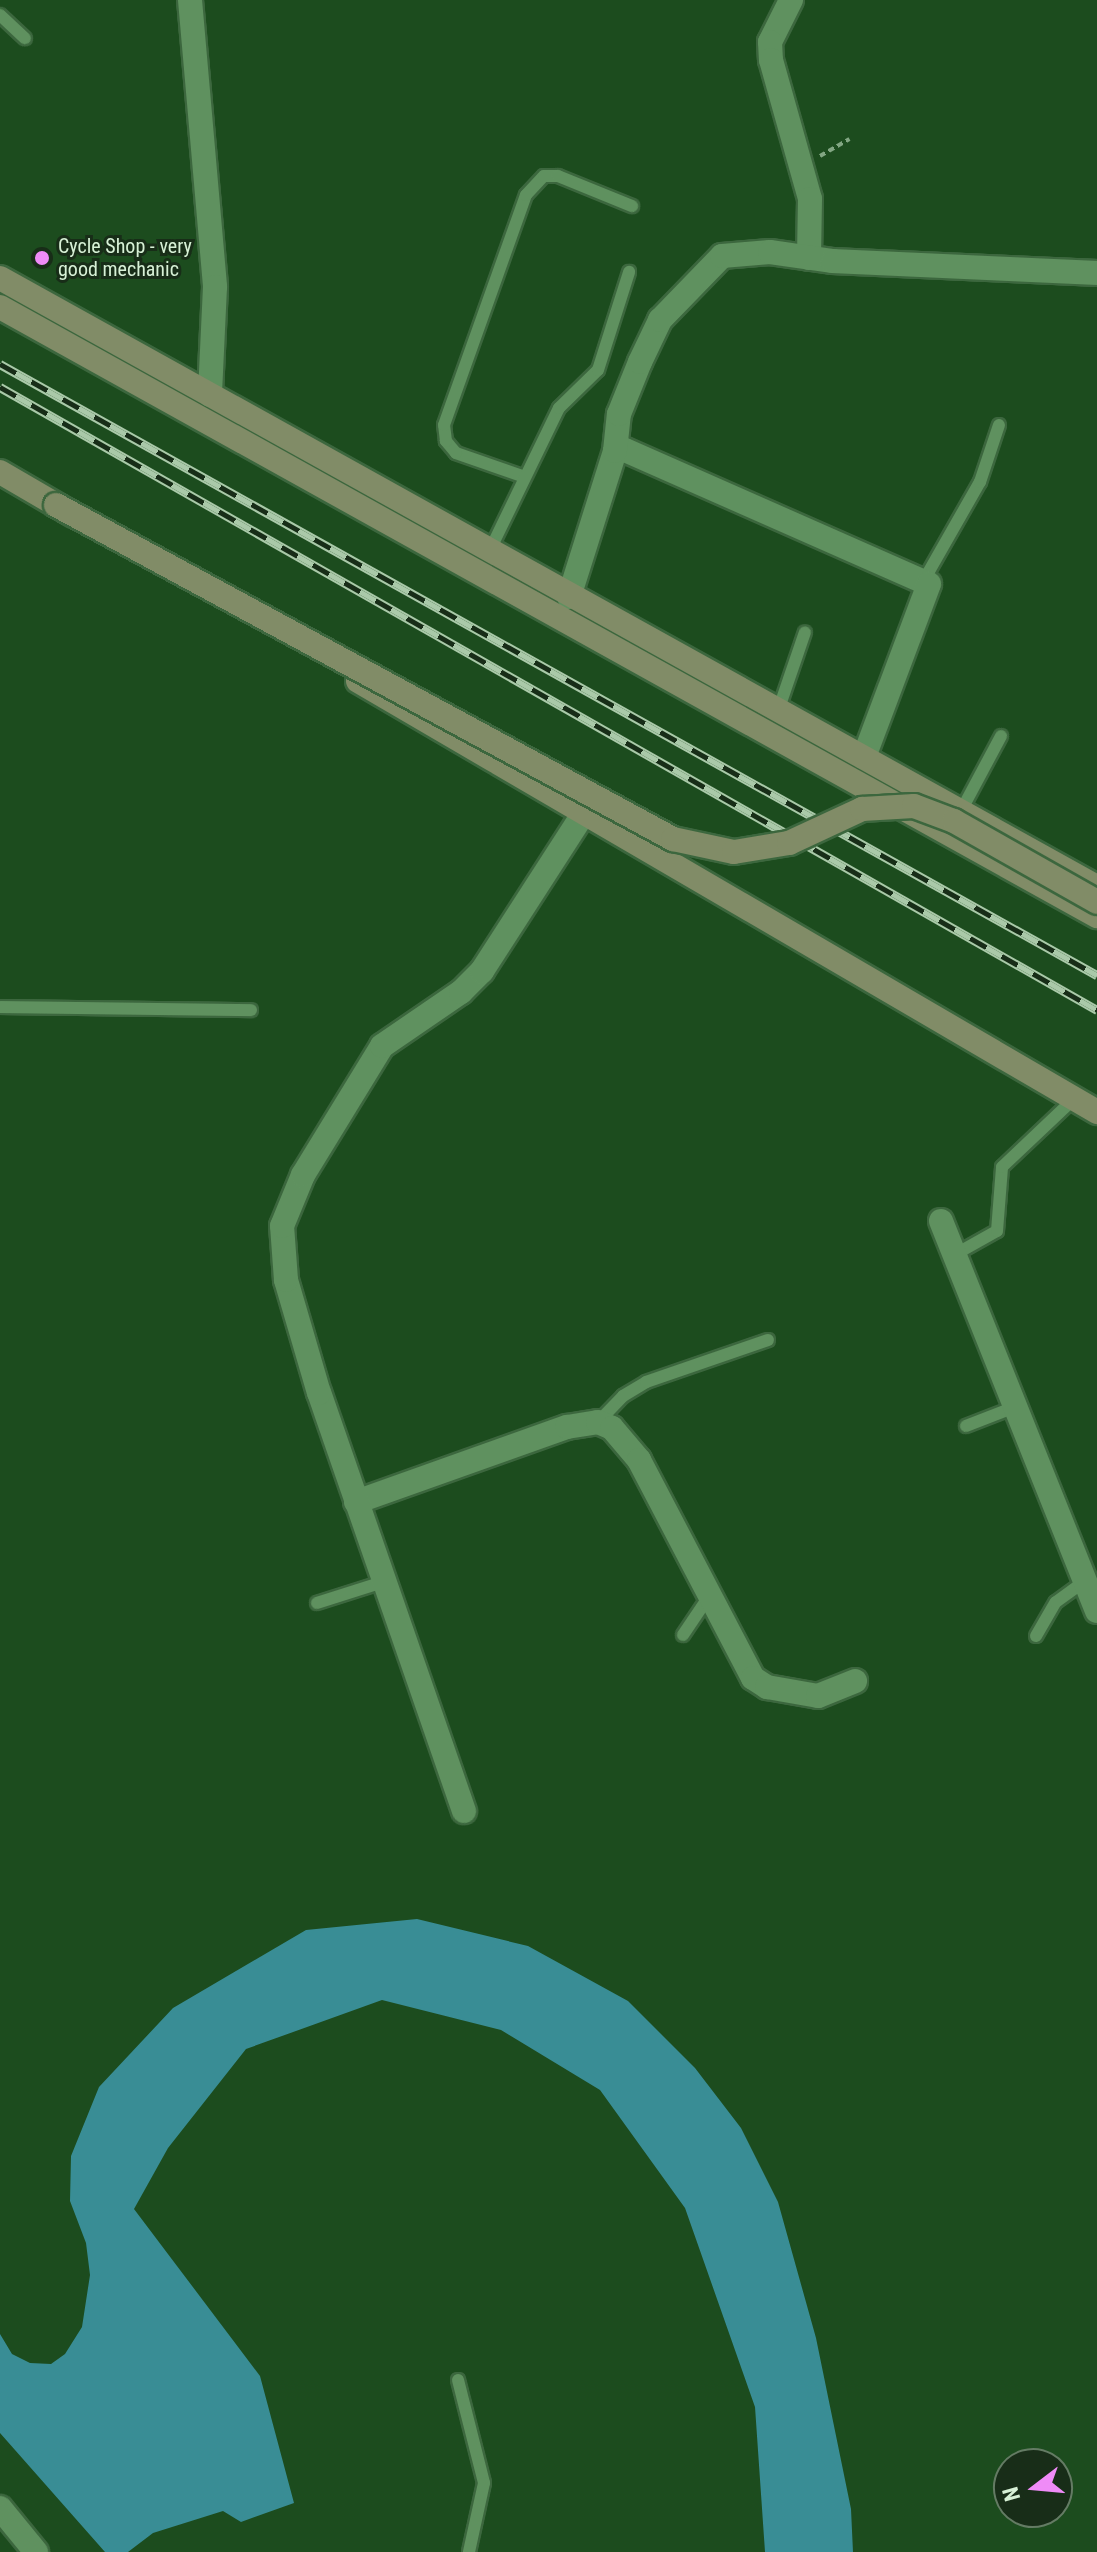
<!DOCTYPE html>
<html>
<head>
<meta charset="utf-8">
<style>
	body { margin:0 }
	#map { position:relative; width:1097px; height:2552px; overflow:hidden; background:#1c4c1e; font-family:"Roboto Condensed",sans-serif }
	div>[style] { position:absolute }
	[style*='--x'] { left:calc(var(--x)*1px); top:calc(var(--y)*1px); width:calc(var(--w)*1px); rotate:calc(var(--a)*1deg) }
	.water>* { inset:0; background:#398d95 }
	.path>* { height:4px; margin-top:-2px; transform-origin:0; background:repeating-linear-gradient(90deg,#82a683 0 6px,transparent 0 10px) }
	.roads { filter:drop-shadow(2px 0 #3c673e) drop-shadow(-2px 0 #3c673e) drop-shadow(0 2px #3c673e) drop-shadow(0 -2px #3c673e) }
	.lane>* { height:12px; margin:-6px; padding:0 6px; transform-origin:6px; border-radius:6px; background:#5f915f }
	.street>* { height:24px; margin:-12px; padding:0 12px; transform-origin:12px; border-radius:12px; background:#5f915f }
	.secondary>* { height:24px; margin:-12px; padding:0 12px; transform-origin:12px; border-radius:12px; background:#818c67 }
	.rail>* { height:9px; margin-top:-4.5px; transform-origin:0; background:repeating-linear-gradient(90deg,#182d18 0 18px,#aac9a9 0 36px); box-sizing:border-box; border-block:2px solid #aac9a9 }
	.bridges { filter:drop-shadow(2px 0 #3c673e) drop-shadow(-2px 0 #3c673e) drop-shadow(0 2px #3c673e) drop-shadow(0 -2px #3c673e) }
	.secondary-bridge>* { height:24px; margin:-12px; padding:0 12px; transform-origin:12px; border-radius:12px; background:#818c67 }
	.dots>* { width:22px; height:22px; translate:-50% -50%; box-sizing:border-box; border:4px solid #182d18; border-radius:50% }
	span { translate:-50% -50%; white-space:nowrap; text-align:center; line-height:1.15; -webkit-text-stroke:6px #182d18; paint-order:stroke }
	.poi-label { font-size:20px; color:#d7f1d6 }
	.left { translate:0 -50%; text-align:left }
	.north { position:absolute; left:993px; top:2448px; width:80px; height:80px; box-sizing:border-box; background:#182d18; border:2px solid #647b64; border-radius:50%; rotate:254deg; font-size:22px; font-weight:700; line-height:32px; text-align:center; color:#d7f1d6 }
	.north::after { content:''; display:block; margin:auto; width:28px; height:36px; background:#ef8bf7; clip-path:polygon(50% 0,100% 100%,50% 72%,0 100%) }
</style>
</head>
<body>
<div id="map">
	<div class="water">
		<div style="clip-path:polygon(417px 1919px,528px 1946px,628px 2001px,695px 2068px,741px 2128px,778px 2202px,816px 2338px,851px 2509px,853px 2552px,765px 2552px,755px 2407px,685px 2208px,600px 2090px,501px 2030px,382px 2000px,246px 2049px,168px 2148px,134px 2209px,260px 2376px,294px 2503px,241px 2522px,223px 2511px,153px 2533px,128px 2552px,105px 2552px,0 2433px,0 2334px,12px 2354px,30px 2363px,51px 2364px,65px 2354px,82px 2327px,90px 2275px,86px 2243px,70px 2201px,71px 2156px,99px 2087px,173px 2008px,306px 1930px)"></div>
	</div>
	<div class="path">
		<div style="--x:820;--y:156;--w:34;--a:-30"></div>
	</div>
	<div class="roads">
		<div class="lane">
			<div style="--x:0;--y:15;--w:34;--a:43"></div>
			<div style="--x:522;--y:476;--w:70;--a:-160.8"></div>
			<div style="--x:456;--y:453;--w:16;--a:-130"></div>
			<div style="--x:446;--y:441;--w:16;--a:-97"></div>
			<div style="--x:444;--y:425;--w:244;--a:-70.4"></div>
			<div style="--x:526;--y:195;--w:26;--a:-47"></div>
			<div style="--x:544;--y:176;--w:14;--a:0"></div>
			<div style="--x:558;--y:176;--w:80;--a:22.1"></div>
			<div style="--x:489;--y:552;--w:160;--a:-64.1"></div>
			<div style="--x:559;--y:408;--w:54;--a:-44.3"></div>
			<div style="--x:598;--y:370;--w:103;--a:-72.4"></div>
			<div style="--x:924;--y:580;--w:113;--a:-60.3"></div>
			<div style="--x:980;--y:482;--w:60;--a:-71.6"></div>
			<div style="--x:778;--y:711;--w:83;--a:-71.1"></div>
			<div style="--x:961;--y:811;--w:85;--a:-61.9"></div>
			<div style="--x:0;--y:1007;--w:251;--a:0.7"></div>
			<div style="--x:954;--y:1255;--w:49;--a:-29.2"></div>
			<div style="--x:997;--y:1231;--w:64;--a:-85.5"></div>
			<div style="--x:1002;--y:1167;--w:99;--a:-43.4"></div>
			<div style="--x:598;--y:1422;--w:36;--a:-46"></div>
			<div style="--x:623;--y:1396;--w:27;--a:-31"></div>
			<div style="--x:646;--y:1382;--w:129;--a:-19"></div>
			<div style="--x:966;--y:1426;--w:53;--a:-21.2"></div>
			<div style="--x:317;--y:1603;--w:69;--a:-17.7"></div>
			<div style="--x:683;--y:1635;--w:45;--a:-56"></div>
			<div style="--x:1036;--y:1636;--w:39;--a:-60"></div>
			<div style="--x:1056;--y:1602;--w:36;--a:-36"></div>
			<div style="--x:458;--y:2380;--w:106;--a:75.8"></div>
			<div style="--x:484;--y:2483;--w:71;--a:102.3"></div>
		</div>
		<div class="street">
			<div style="--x:190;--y:0;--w:288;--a:85"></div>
			<div style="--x:215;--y:287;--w:108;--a:92.7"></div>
			<div style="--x:791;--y:0;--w:47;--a:116.6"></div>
			<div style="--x:770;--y:42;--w:18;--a:87"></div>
			<div style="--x:771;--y:60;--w:144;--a:74.3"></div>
			<div style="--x:810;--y:199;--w:59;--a:91"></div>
			<div style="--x:615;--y:451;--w:10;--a:-6"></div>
			<div style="--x:625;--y:450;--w:332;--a:23.8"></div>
			<div style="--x:929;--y:584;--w:185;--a:110.6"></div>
			<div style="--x:569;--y:597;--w:153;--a:-72.5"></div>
			<div style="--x:615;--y:451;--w:37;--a:-84"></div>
			<div style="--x:619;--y:414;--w:56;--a:-68"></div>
			<div style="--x:640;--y:362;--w:47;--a:-64.5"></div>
			<div style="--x:660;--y:320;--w:89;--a:-45.9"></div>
			<div style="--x:722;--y:256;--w:48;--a:-4.8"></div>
			<div style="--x:770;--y:252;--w:64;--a:8.1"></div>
			<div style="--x:833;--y:261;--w:264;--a:2.6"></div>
			<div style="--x:941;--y:1221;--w:420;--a:68.2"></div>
			<div style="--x:356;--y:1502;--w:224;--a:-19.6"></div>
			<div style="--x:567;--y:1427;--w:31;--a:-9"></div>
			<div style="--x:598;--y:1422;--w:15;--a:23"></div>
			<div style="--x:612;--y:1428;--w:42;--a:49.8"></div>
			<div style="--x:639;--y:1460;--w:246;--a:62.4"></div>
			<div style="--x:753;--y:1678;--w:17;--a:33"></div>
			<div style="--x:767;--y:1687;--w:52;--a:10"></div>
			<div style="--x:818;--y:1696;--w:40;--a:-22"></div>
			<div style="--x:464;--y:1811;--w:442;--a:-109.1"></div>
			<div style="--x:319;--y:1393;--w:118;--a:-106.3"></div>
			<div style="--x:286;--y:1280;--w:54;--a:-94.2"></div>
			<div style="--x:282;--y:1226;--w:55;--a:-67.6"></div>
			<div style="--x:303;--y:1175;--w:151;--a:-58.5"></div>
			<div style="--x:382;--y:1046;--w:96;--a:-34.4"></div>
			<div style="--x:461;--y:992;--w:30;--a:-45"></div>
			<div style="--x:482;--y:971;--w:188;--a:-57.2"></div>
			<div style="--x:0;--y:2508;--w:57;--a:50.7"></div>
		</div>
		<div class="secondary">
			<div style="--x:0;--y:278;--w:1255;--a:29.04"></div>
			<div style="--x:0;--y:307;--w:1255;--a:29.04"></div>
			<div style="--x:0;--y:472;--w:86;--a:30.2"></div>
			<div style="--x:358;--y:681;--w:856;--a:30.25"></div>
		</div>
	</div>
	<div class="rail">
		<div style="--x:0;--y:364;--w:1256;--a:29.12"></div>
		<div style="--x:0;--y:387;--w:1262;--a:29.59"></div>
	</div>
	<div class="bridges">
		<div class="secondary-bridge">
			<div style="--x:56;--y:505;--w:702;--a:28.43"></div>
			<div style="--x:673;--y:839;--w:62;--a:12"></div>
			<div style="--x:734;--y:852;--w:56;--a:-9.3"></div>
			<div style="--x:789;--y:843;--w:81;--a:-25"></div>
			<div style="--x:862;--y:809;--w:52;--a:-3.3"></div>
			<div style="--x:914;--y:806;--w:43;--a:20.6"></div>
			<div style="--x:954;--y:821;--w:164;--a:29.5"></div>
		</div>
	</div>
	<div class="dots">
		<div style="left:42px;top:258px;background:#ef8bf7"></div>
	</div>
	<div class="poi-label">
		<span class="left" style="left:58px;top:258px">Cycle Shop - very<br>good mechanic</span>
	</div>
	<div class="north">N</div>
</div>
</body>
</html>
